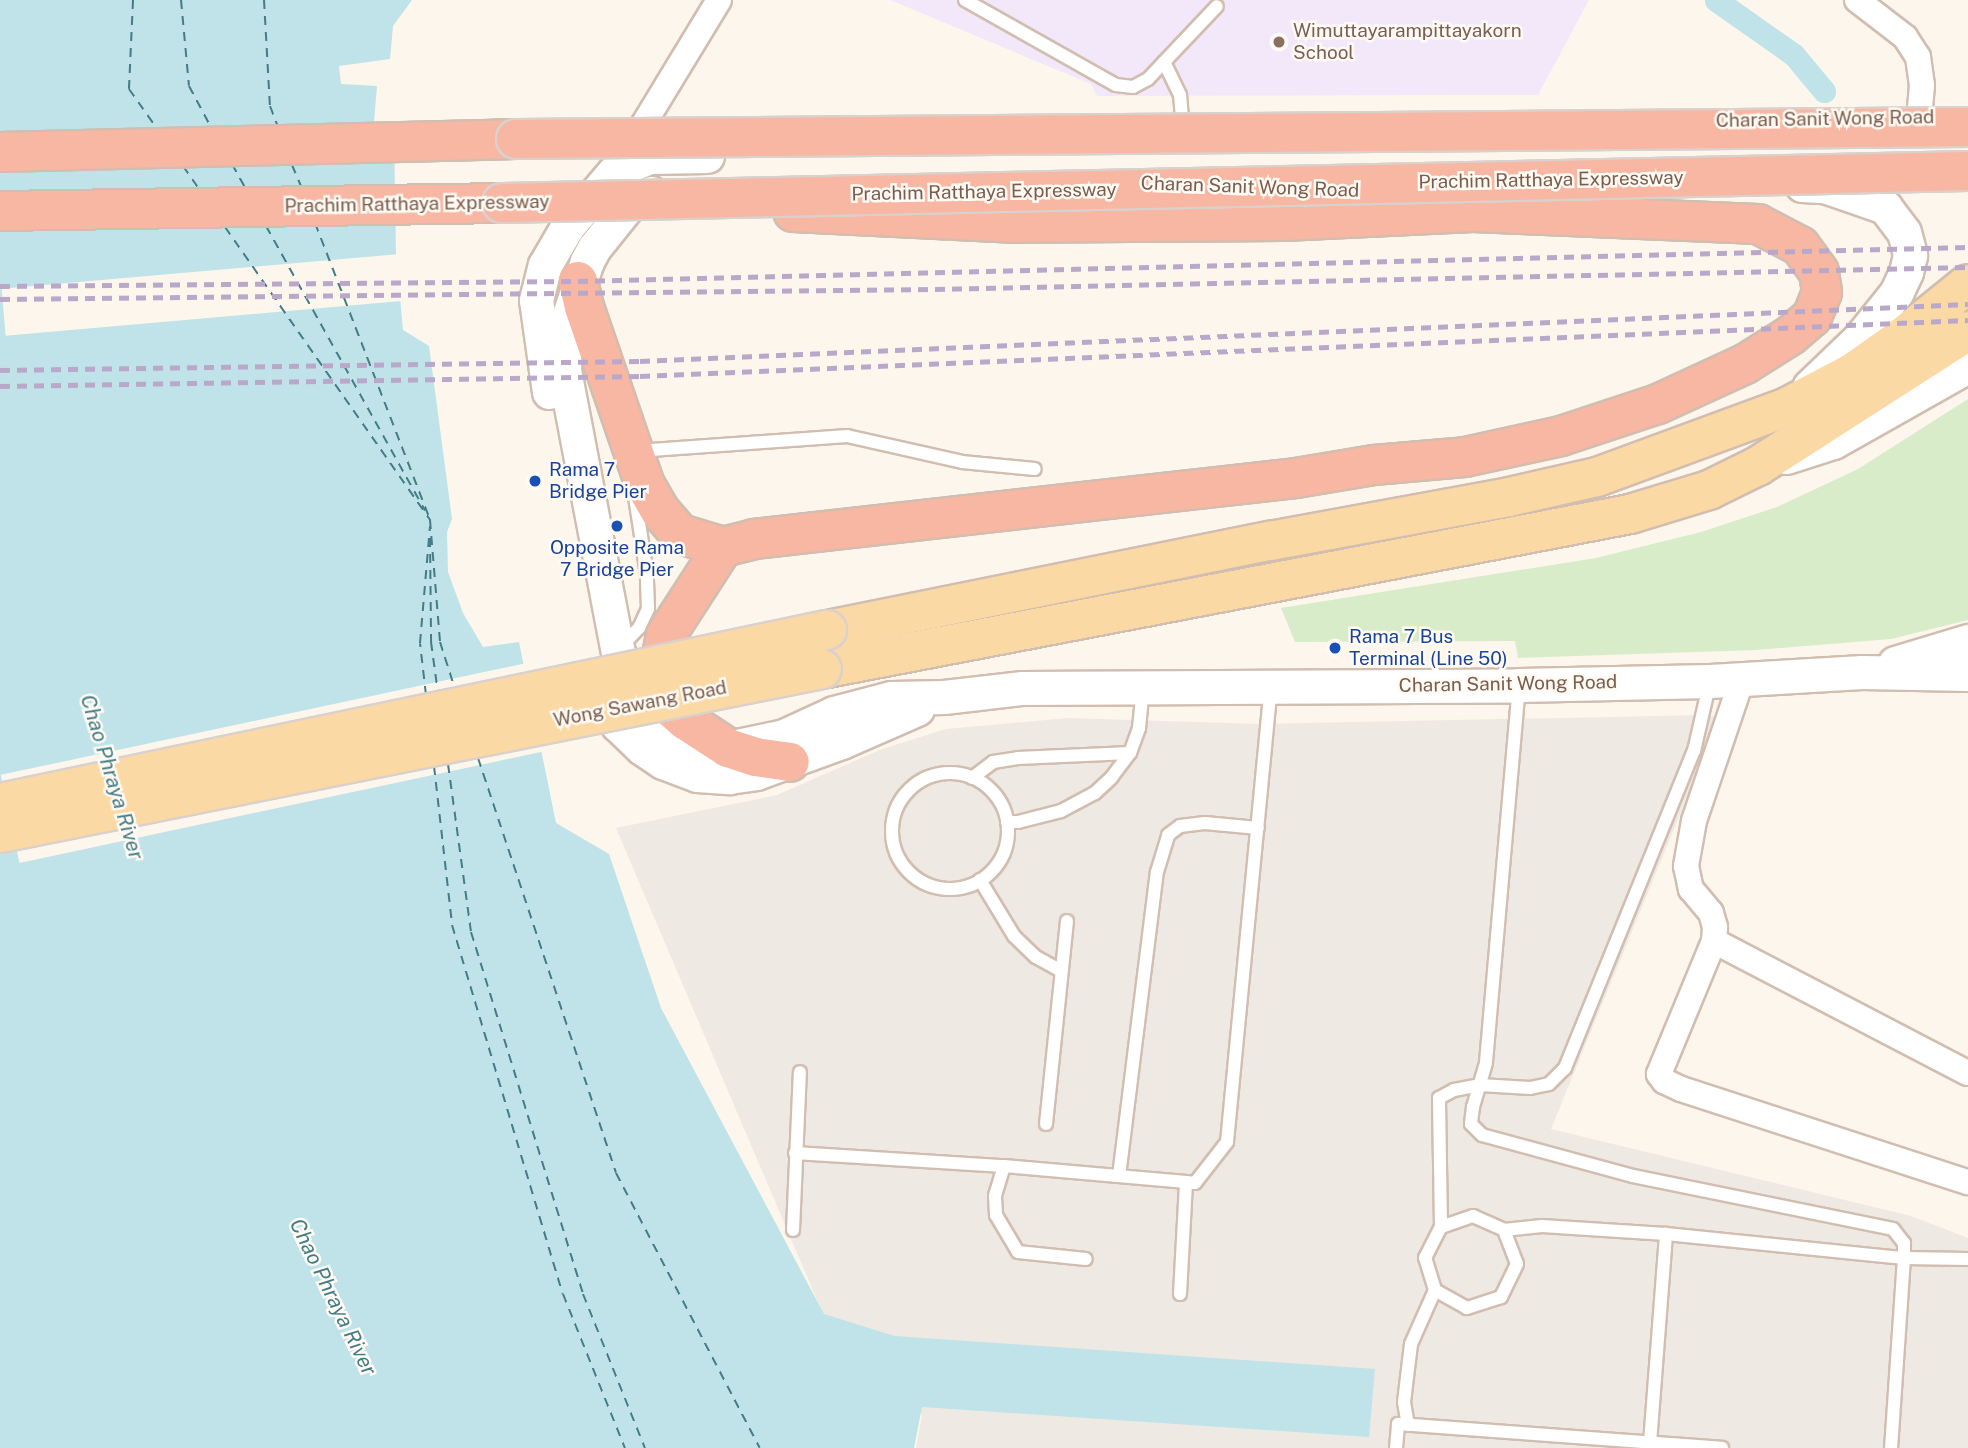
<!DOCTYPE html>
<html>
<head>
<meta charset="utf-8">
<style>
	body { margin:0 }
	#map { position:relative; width:1968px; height:1448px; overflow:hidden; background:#fdf6ec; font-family:"Public Sans",sans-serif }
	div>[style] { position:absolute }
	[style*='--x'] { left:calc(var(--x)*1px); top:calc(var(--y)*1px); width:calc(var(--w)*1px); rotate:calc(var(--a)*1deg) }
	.industrial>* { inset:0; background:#efe9e4 }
	.education>* { inset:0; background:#f3e8fa }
	.green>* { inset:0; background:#d8ecc9 }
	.water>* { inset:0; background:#bfe3e8 }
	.pier>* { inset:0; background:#fdf6ec; transform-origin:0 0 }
	.canal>* { height:23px; margin:-11.5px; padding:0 11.5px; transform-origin:11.5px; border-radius:11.5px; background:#bfe3e8 }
	.ferry>* { height:2px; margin-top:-1px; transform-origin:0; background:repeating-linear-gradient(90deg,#437c86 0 9px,transparent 0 16px) }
	.roads { filter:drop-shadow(2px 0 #d1beb0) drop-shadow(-2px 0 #d1beb0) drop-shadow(0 2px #d1beb0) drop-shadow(0 -2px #d1beb0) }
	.lane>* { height:12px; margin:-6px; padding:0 6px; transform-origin:6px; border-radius:6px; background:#fff }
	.lane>.ring { margin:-6px; padding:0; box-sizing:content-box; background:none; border:12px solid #fff; border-radius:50% }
	.street>* { height:24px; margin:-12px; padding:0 12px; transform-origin:12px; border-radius:12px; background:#fff }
	.secondary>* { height:33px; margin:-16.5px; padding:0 16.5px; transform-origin:16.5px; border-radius:16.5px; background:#fff }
	.primary>* { height:38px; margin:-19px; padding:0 19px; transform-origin:19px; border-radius:19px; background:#fbd9a5 }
	.highway>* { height:38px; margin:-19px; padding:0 19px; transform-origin:19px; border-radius:19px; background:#f7b7a3 }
	.rail>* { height:5px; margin-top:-2.5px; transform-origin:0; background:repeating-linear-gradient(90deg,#b9a8c9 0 10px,transparent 0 17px) }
	.bridges { filter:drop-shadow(2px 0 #dad1cd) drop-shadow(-2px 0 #dad1cd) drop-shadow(0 2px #dad1cd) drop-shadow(0 -2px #dad1cd) }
	.primary-bridge>* { height:38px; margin:-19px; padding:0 19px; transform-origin:19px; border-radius:19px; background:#fbd9a5 }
	.highway-bridge>* { height:38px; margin:-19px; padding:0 19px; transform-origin:19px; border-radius:19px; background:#f7b7a3 }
	.dots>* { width:19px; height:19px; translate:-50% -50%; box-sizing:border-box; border:4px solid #fffaf3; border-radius:50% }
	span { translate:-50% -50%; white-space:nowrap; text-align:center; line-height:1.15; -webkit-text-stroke:5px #fffaf3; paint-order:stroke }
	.education-label { font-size:19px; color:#785e54 }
	.left { translate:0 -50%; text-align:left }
	.street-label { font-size:19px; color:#7a5c4d }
	.transit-label { font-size:19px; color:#164399 }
	.water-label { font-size:21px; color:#437c86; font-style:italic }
</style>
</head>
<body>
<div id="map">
	<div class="industrial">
		<div style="clip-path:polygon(1705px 715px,1720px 717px,1551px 1129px,1911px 1216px,1968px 1238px,1968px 1448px,916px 1448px,922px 1416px,892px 1335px,823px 1314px,616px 828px,777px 795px,882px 749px,946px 729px,1068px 718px,1258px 724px)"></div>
	</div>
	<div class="education">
		<div style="clip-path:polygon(890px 0,1589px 0,1538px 95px,1097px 96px,1091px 84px)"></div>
	</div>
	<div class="green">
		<div style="clip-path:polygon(1968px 399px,1968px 620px,1964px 621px,1891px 639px,1756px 650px,1518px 658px,1515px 641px,1295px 642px,1281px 608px,1596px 558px,1701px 532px,1777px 507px,1858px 469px)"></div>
	</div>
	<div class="water">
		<div style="clip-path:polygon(0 0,412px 0,393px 26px,390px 59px,339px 66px,341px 84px,377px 86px,374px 122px,394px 131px,396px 255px,403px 330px,429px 346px,452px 519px,447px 532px,448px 572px,463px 613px,483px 647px,519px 642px,556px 823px,609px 854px,661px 1008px,824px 1314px,895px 1336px,1375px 1369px,1369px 1437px,922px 1407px,914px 1448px,0 1448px)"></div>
	</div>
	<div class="pier">
		<div style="left:400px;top:254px;width:47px;height:400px;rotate:85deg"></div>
		<div style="left:527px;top:663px;width:90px;height:538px;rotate:78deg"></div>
	</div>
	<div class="canal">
		<div style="--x:1716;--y:0;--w:95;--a:35.2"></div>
		<div style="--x:1794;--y:55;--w:47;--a:50.2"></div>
	</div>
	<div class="ferry">
		<div style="--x:133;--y:0;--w:89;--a:92.6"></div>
		<div style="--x:129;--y:89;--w:50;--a:54.7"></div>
		<div style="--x:181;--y:0;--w:86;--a:84.7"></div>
		<div style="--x:189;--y:86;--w:49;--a:61.9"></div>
		<div style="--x:264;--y:0;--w:106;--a:86.8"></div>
		<div style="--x:270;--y:106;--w:22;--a:69"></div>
		<div style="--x:232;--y:164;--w:26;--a:61"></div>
		<div style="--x:292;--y:165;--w:26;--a:67"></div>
		<div style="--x:183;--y:166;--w:29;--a:55"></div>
		<div style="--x:315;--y:223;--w:313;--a:68.8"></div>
		<div style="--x:266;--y:226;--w:326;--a:60.8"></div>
		<div style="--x:225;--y:227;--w:358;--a:55"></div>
		<div style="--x:430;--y:520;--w:122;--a:85.3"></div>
		<div style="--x:440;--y:642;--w:49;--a:72.3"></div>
		<div style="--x:430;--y:538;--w:104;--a:89.4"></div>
		<div style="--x:431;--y:642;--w:51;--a:82.2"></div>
		<div style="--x:426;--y:695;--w:52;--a:-96.6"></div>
		<div style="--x:420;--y:643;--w:117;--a:-85.1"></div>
		<div style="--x:478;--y:758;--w:437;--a:71.6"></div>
		<div style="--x:616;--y:1173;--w:310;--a:62.4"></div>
		<div style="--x:448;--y:764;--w:170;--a:82.2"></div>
		<div style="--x:471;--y:932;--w:379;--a:72.8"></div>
		<div style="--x:583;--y:1294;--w:166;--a:68.1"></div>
		<div style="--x:434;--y:766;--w:160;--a:83.5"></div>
		<div style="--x:452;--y:925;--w:385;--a:73.3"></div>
		<div style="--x:563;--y:1294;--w:166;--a:68.1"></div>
	</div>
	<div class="roads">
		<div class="lane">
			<div style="--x:965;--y:0;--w:173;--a:29.4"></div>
			<div style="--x:1116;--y:85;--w:17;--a:7"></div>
			<div style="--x:1133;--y:87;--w:17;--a:-28"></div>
			<div style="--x:1148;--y:79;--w:100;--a:-46.6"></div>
			<div style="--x:1164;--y:62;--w:37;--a:64"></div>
			<div style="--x:1180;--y:95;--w:34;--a:85"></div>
			<div style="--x:637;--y:451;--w:211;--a:-4.1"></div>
			<div style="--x:847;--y:436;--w:118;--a:12.7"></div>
			<div style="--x:962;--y:462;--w:73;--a:5.5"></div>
			<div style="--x:621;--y:647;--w:26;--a:-47"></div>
			<div style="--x:639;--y:628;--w:21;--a:-65"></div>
			<div style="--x:648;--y:609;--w:34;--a:-92"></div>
			<div style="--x:647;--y:575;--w:86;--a:-98.7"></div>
			<div style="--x:1519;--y:685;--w:379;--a:95"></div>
			<div style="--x:1486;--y:1063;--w:46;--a:106.5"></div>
			<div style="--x:1473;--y:1107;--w:17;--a:97"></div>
			<div style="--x:1471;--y:1124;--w:16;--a:45"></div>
			<div style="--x:1482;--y:1135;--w:156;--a:15.2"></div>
			<div style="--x:1633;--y:1176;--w:265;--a:11.5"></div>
			<div style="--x:1893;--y:1229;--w:18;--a:52"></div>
			<div style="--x:1904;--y:1243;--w:15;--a:90"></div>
			<div style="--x:1904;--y:1258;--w:190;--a:93.9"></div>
			<div class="ring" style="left:892px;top:773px;width:104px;height:104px"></div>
			<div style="--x:972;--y:778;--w:26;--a:-37"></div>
			<div style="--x:993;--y:762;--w:25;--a:-9"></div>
			<div style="--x:1018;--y:758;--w:112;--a:-2.6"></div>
			<div style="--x:1007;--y:822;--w:11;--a:0"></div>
			<div style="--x:1018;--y:822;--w:44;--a:-14.3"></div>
			<div style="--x:1061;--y:811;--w:38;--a:-28"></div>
			<div style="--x:1095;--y:793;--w:22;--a:-43"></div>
			<div style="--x:1111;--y:778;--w:31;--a:-53"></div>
			<div style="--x:1130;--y:753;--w:27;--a:-70"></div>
			<div style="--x:1139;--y:728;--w:40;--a:-84.3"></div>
			<div style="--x:980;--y:880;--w:66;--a:58.7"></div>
			<div style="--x:1014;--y:936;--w:30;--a:44"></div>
			<div style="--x:1036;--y:957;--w:29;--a:29"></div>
			<div style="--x:1046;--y:1124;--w:204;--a:-84.1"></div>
			<div style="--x:795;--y:1153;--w:209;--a:3.6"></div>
			<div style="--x:1004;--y:1166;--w:183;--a:5"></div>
			<div style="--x:1004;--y:1166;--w:31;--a:107"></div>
			<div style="--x:995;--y:1196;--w:19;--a:87"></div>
			<div style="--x:996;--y:1215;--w:43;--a:59.3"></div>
			<div style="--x:1018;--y:1252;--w:68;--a:5.9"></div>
			<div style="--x:1119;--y:1176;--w:306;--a:-82.9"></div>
			<div style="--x:1157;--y:872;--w:39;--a:-73"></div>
			<div style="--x:1168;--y:835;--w:15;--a:-37"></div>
			<div style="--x:1180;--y:826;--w:25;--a:-7"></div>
			<div style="--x:1205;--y:823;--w:53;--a:5.4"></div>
			<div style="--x:1473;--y:1216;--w:34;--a:24"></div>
			<div style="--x:1504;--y:1230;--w:36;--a:69"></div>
			<div style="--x:1517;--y:1264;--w:37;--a:116"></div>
			<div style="--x:1501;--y:1297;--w:36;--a:162"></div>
			<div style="--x:1467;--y:1308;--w:37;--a:-151"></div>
			<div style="--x:1435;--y:1290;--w:34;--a:-107"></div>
			<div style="--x:1425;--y:1258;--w:35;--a:-63"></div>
			<div style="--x:1441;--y:1227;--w:34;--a:-19"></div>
			<div style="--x:1441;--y:1227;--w:129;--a:-90.9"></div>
			<div style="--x:1439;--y:1098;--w:17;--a:-28"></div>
			<div style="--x:1454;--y:1090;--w:26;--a:-11"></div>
			<div style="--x:1480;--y:1085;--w:50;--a:3.4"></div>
			<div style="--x:1530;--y:1088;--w:19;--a:-12"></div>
			<div style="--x:1549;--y:1084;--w:23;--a:-45"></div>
			<div style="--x:1565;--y:1068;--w:342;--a:-67.9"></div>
			<div style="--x:1694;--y:751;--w:72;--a:-77.1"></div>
			<div style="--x:793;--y:1230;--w:158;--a:-87.5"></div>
			<div style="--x:1504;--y:1230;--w:38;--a:-6"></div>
			<div style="--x:1542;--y:1226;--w:124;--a:3.7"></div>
			<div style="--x:1666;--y:1234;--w:239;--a:5.8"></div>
			<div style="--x:1904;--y:1258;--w:64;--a:0.9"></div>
			<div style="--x:1180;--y:1294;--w:112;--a:-86.9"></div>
			<div style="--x:1186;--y:1182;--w:9;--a:6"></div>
			<div style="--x:1195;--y:1183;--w:52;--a:-52"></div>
			<div style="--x:1227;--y:1142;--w:457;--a:-84.5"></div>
			<div style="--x:1408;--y:1425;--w:23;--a:-100"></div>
			<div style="--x:1404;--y:1402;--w:58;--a:-83.1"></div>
			<div style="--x:1411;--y:1344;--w:59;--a:-66"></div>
			<div style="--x:1650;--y:1443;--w:210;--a:-85.6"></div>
			<div style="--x:1396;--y:1448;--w:24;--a:-85"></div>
			<div style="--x:1398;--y:1424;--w:325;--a:4.2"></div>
		</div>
		<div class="street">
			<div style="--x:1857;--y:0;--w:61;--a:37.6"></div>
			<div style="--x:1905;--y:37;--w:24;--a:57"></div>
			<div style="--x:1918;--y:57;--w:28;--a:82"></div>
			<div style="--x:1922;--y:85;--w:33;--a:95"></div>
			<div style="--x:629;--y:148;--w:173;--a:-58.7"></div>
			<div style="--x:1742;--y:679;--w:150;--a:108.7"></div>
			<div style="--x:1694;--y:821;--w:46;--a:100.1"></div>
			<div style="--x:1686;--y:866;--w:24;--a:78"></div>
			<div style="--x:1691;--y:889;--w:31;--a:50"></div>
			<div style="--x:1711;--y:913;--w:15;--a:74"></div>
			<div style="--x:1715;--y:927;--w:14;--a:94"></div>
			<div style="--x:1714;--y:941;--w:144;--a:112.5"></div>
			<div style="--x:1659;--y:1074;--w:9;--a:54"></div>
			<div style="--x:1664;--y:1081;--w:19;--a:25"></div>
			<div style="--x:1681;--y:1089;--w:302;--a:18"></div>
			<div style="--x:1714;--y:941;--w:286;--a:27.5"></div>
		</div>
		<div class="secondary">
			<div style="--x:1802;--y:185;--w:22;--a:3"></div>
			<div style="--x:1824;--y:186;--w:65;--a:19"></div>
			<div style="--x:1885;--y:207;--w:31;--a:53"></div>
			<div style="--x:1904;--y:232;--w:24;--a:75"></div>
			<div style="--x:1910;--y:255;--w:17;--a:103"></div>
			<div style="--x:1906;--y:272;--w:23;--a:115"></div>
			<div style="--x:1896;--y:293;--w:59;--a:128.8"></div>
			<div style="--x:1859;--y:339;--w:69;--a:136.2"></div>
			<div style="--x:651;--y:193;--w:22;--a:156"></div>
			<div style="--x:631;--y:202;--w:59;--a:128.8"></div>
			<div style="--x:594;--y:248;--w:15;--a:118"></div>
			<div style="--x:587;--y:261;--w:70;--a:108.4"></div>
			<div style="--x:565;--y:327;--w:43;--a:91.3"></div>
			<div style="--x:564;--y:370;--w:287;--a:79.2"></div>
			<div style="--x:618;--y:652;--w:48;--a:69.3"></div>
			<div style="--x:635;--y:697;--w:36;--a:51"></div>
			<div style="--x:658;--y:725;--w:28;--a:35"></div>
			<div style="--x:681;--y:741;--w:24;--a:17"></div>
			<div style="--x:704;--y:748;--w:24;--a:0"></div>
			<div style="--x:728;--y:748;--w:57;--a:-12.1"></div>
			<div style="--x:784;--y:736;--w:55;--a:-24.7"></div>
			<div style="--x:834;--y:713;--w:59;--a:-14.7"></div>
			<div style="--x:891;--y:698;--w:53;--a:-1.1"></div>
			<div style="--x:944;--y:697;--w:79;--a:-6.6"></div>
			<div style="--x:1022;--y:688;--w:497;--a:-0.3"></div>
			<div style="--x:1519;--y:685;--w:191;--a:-1.2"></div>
			<div style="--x:1710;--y:681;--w:152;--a:-3.4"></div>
			<div style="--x:1862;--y:672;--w:106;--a:1.1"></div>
			<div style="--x:549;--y:392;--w:93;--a:-98"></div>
			<div style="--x:536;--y:300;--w:36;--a:-76"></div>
			<div style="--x:545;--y:265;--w:44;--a:-59.9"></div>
			<div style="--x:567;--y:227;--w:72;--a:-49.5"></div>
			<div style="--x:614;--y:172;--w:38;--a:-23"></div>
			<div style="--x:649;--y:157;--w:58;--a:-1"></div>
			<div style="--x:1786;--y:457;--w:49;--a:-17.7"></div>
			<div style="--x:1833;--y:442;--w:155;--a:-29.4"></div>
			<div style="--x:1895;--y:663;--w:76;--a:-16.8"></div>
			<div style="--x:606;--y:689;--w:38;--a:72"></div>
			<div style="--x:618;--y:725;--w:33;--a:44"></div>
			<div style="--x:642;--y:748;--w:25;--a:34"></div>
			<div style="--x:663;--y:762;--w:36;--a:21"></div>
			<div style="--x:697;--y:775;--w:32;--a:4"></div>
			<div style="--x:729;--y:777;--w:27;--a:-8"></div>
			<div style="--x:756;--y:773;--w:90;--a:-20"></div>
			<div style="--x:841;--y:742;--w:83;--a:-23.5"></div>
		</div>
		<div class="primary">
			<div style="--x:827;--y:630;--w:452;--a:-11.4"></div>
			<div style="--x:1270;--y:541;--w:243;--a:-10.4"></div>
			<div style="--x:1509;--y:497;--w:90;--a:-12.8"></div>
			<div style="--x:1597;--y:477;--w:202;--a:-20.2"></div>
			<div style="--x:1787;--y:407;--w:73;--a:-27.6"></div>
			<div style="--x:1852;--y:373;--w:59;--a:-35.3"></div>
			<div style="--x:1900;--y:339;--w:87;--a:-39"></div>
			<div style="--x:822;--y:669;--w:823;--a:-10.86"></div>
			<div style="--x:1630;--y:514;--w:83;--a:-16.9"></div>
			<div style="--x:1709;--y:490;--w:55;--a:-26.1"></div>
			<div style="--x:1758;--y:466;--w:250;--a:-32.7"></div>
		</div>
		<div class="highway">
			<div style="--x:0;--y:152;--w:516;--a:-1.44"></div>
			<div style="--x:0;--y:211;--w:502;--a:-0.91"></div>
			<div style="--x:578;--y:281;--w:27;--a:77"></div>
			<div style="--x:584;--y:307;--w:188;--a:71.1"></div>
			<div style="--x:645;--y:485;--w:30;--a:60"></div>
			<div style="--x:660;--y:511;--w:30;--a:49"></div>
			<div style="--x:680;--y:534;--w:45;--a:16.8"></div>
			<div style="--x:723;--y:547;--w:32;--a:-14"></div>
			<div style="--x:754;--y:539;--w:545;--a:-6.42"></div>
			<div style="--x:1296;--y:478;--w:79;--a:-9.5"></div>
			<div style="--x:1374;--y:465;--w:91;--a:-5"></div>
			<div style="--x:1465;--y:457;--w:98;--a:-12.3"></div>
			<div style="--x:1561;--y:436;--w:102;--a:-18.3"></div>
			<div style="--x:1658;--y:404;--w:96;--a:-24.7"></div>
			<div style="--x:1745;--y:364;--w:54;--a:-32.2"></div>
			<div style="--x:1791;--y:335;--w:28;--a:-41"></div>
			<div style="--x:1812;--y:317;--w:27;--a:-68"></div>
			<div style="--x:1822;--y:292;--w:20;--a:-99"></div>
			<div style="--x:1819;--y:272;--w:32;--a:-126"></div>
			<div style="--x:1800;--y:246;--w:47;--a:-152.4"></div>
			<div style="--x:1758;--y:224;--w:285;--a:-177.6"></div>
			<div style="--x:1473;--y:212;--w:189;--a:177.3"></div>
			<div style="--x:1284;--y:221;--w:267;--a:179.6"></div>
			<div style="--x:1017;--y:223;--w:224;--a:-177.2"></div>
			<div style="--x:723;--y:547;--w:105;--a:122.9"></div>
			<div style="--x:666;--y:635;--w:52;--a:101.1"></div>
			<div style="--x:656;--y:686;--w:25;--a:56"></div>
			<div style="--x:670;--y:707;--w:20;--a:41"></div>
			<div style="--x:685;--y:720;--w:51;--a:33.1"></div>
			<div style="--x:728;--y:748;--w:28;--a:18"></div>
			<div style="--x:755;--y:757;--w:35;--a:8"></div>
		</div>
	</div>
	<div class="rail">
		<div style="--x:0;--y:286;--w:578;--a:-0.5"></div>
		<div style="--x:578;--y:281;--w:1390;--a:-1.4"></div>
		<div style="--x:0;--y:299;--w:935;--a:-0.61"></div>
		<div style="--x:935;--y:289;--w:1033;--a:-1.22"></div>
		<div style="--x:0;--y:370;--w:640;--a:-0.81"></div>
		<div style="--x:640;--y:361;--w:1329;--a:-2.46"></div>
		<div style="--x:0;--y:386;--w:640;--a:-0.9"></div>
		<div style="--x:640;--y:376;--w:1329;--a:-2.41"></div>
	</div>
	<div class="bridges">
		<div class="primary-bridge">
			<div style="--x:0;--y:803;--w:845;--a:-11.82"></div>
			<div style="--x:0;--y:833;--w:838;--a:-11.28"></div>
		</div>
		<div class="highway-bridge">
			<div style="--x:516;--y:139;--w:1452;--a:-0.47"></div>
			<div style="--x:502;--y:203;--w:1466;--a:-1.25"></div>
		</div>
	</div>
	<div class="dots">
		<div style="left:1279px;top:42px;background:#8d6e63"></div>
		<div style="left:535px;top:481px;background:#1a4fb4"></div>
		<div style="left:617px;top:526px;background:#1a4fb4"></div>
		<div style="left:1335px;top:648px;background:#1a4fb4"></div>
	</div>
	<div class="education-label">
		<span class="left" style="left:1293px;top:42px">Wimuttayarampittayakorn<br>School</span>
	</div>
	<div class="street-label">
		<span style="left:1825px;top:119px;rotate:-1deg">Charan Sanit Wong Road</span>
		<span style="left:1551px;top:180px;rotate:-1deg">Prachim Ratthaya Expressway</span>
		<span style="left:1250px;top:187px;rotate:2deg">Charan Sanit Wong Road</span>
		<span style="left:984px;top:192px;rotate:-1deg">Prachim Ratthaya Expressway</span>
		<span style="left:417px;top:204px;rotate:-1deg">Prachim Ratthaya Expressway</span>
		<span style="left:1508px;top:684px;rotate:-1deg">Charan Sanit Wong Road</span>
		<span style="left:640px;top:704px;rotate:-11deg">Wong Sawang Road</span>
	</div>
	<div class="transit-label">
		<span class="left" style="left:549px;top:481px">Rama 7<br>Bridge Pier</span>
		<span style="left:617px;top:559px">Opposite Rama<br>7 Bridge Pier</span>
		<span class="left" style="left:1349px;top:648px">Rama 7 Bus<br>Terminal (Line 50)</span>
	</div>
	<div class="water-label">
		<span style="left:112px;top:777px;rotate:73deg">Chao Phraya River</span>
		<span style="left:333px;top:1297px;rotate:64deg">Chao Phraya River</span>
	</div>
</div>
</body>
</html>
